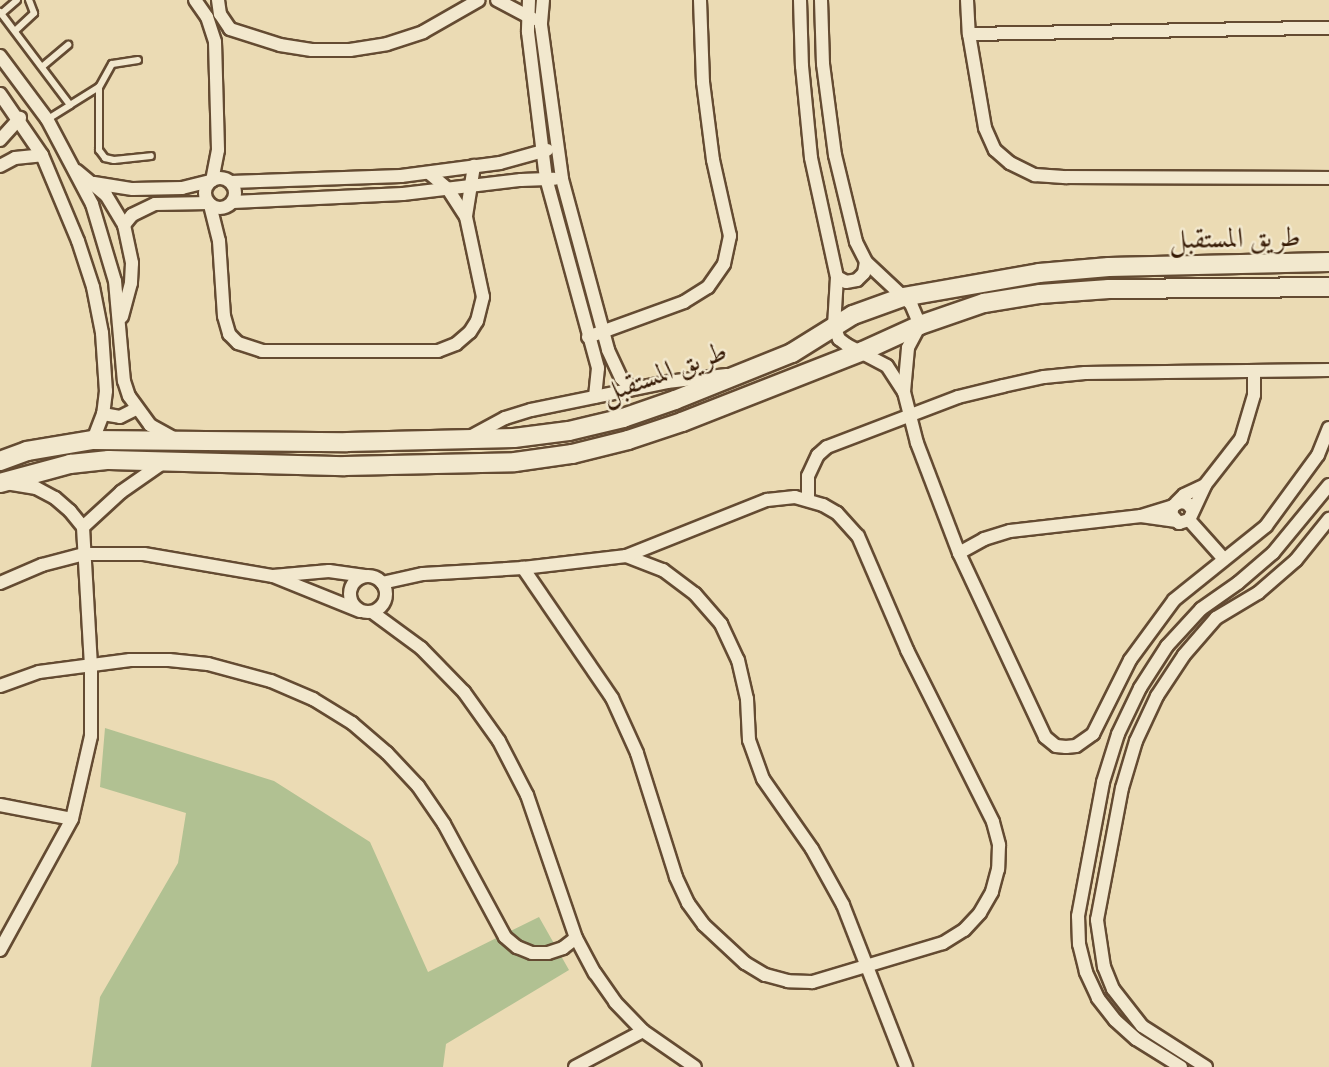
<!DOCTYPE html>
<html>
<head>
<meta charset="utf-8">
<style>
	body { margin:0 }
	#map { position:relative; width:1329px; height:1067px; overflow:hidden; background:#ebdbb4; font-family:"IM FELL Great Primer",Amiri,serif }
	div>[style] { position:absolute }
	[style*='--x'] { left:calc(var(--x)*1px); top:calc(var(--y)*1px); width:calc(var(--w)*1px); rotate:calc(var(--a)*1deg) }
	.green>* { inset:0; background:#b1c192 }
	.roads { filter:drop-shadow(2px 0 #644b32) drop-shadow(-2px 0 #644b32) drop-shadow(0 2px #644b32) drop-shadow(0 -2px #644b32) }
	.service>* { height:6px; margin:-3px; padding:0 3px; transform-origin:3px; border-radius:3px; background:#f2e8ce }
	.minor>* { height:12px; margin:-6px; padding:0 6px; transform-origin:6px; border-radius:6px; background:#f2e8ce }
	.minor>.ring { margin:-6px; padding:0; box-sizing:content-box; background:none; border:12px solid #f2e8ce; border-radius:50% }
	.secondary>* { height:18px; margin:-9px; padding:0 9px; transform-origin:9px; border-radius:9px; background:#f2e8ce }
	span { translate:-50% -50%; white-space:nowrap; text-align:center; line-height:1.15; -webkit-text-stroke:5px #f2e8ce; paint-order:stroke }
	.street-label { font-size:28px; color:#371b06 }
</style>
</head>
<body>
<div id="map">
	<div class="green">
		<div style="clip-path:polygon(105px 728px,274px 781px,370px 842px,428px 972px,539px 917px,569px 970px,446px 1044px,443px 1067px,91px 1067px,100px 997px,178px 863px,186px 813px,100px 787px)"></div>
	</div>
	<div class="roads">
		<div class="service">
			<div style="--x:0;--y:12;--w:116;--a:53"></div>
			<div style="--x:70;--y:105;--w:34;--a:-32"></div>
			<div style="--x:1;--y:14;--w:21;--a:-41"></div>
			<div style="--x:15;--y:31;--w:26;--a:-43"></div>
			<div style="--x:34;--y:13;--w:14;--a:-111"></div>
			<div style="--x:138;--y:60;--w:26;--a:171"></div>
			<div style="--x:112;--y:64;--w:26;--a:119"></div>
			<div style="--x:99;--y:87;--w:63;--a:90"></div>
			<div style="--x:99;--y:150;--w:10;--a:53"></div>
			<div style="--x:105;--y:158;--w:9;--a:13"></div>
			<div style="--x:114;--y:160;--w:37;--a:-6"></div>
			<div style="--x:43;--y:66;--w:33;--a:-40"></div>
			<div style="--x:48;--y:119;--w:26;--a:-32"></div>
		</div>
		<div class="minor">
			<div style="--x:195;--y:0;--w:21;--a:55"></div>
			<div style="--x:207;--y:17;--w:26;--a:72"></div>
			<div style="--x:215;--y:42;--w:108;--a:88.4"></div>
			<div style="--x:218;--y:150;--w:31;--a:101"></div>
			<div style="--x:218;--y:0;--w:14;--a:82"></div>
			<div style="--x:220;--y:14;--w:18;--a:56"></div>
			<div style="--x:230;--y:29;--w:52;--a:17.7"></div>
			<div style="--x:280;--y:45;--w:32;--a:9"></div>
			<div style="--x:312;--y:50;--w:38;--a:0"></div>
			<div style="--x:350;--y:50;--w:37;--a:-9"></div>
			<div style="--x:387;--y:44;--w:38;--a:-18"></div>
			<div style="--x:423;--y:32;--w:64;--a:-29.7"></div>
			<div style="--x:497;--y:0;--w:41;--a:27.8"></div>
			<div style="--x:529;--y:0;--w:32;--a:92"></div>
			<div style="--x:528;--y:32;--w:147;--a:83"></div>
			<div style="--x:546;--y:178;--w:197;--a:74.7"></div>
			<div style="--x:598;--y:368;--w:29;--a:96"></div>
			<div style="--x:543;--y:0;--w:25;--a:95"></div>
			<div style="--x:541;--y:25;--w:155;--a:82.2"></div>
			<div style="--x:562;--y:179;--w:177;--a:74.9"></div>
			<div style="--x:608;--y:350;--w:31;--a:65"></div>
			<div style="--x:621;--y:378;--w:16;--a:45"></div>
			<div style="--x:800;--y:0;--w:66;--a:88.3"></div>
			<div style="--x:802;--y:66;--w:92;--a:84.4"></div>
			<div style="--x:811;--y:158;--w:122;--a:77.7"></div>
			<div style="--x:837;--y:277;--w:49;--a:93.5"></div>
			<div style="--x:834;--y:326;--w:14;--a:69"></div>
			<div style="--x:839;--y:339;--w:10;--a:37"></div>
			<div style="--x:847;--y:345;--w:45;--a:27.7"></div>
			<div style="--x:887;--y:366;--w:31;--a:57"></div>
			<div style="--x:821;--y:0;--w:64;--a:88.2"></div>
			<div style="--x:823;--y:64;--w:92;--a:82.5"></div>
			<div style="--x:835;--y:155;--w:89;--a:76.4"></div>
			<div style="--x:856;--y:242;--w:22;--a:63"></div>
			<div style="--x:866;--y:262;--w:62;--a:43"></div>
			<div style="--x:911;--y:304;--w:23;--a:67"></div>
			<div style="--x:920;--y:325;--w:26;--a:118"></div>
			<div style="--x:908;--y:348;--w:44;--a:95.2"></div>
			<div style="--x:904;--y:392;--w:53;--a:75.7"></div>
			<div style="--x:917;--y:443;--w:118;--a:69.1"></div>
			<div style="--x:959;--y:553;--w:203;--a:64.9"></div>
			<div style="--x:1045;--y:737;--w:14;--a:39"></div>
			<div style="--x:1056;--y:746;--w:10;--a:6"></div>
			<div style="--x:1066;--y:747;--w:10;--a:-6"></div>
			<div style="--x:1076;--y:746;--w:21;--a:-35"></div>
			<div style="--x:1093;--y:734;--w:83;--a:-63.4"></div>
			<div style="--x:1130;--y:660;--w:74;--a:-53.7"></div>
			<div style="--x:1174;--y:600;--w:118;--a:-38.8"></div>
			<div style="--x:1266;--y:526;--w:88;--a:-53.8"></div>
			<div style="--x:1318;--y:455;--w:29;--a:-68"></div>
			<div style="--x:967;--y:0;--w:34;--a:87"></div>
			<div style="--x:969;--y:34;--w:95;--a:80.3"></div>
			<div style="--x:985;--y:128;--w:24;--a:66"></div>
			<div style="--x:995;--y:150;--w:20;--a:41"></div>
			<div style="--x:1010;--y:163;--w:28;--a:26"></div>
			<div style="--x:1035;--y:175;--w:32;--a:4"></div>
			<div style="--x:1067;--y:177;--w:262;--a:0.2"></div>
			<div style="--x:969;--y:34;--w:360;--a:-1"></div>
			<div style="--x:0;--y:56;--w:79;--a:53.3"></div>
			<div style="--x:47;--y:119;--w:96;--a:62.1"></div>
			<div style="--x:92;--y:204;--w:80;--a:73.4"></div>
			<div style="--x:115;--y:281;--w:100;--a:84.9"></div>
			<div style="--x:124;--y:381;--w:16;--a:72"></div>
			<div style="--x:129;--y:396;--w:36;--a:54"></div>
			<div style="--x:150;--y:425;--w:29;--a:29"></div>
			<div style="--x:0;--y:94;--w:74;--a:55.5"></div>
			<div style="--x:42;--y:155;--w:93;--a:67.3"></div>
			<div style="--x:78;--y:241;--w:48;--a:71.9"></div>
			<div style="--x:93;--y:287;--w:47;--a:78.9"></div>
			<div style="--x:102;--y:333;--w:58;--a:86.1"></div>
			<div style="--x:106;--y:391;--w:23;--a:97"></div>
			<div style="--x:103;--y:414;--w:28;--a:111"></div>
			<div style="--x:0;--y:140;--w:30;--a:-48"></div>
			<div style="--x:0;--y:166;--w:17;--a:-28"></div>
			<div style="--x:15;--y:158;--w:27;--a:-6"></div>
			<div style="--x:77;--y:171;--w:38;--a:40"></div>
			<div style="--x:106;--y:195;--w:35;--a:59"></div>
			<div style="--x:124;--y:225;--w:39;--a:78"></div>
			<div style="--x:132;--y:263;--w:20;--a:93"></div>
			<div style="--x:131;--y:283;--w:35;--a:105"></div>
			<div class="ring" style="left:205px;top:178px;width:18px;height:18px"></div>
			<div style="--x:231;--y:182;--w:170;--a:-2"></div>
			<div style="--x:401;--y:176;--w:100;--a:-7.5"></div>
			<div style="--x:500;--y:163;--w:49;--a:-15.5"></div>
			<div style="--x:94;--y:183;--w:39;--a:9"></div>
			<div style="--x:133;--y:189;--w:49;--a:-1.2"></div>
			<div style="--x:182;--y:188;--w:30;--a:-14"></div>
			<div style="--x:233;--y:202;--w:170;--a:-2.7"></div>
			<div style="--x:403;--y:194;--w:119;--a:-6.8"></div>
			<div style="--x:521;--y:180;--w:33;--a:-2"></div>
			<div style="--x:210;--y:205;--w:37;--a:76"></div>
			<div style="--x:219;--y:241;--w:75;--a:86.2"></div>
			<div style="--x:224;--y:316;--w:19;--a:74"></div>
			<div style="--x:229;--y:334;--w:13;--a:45"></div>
			<div style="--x:238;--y:343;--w:25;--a:18"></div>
			<div style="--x:262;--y:351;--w:176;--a:0"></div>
			<div style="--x:438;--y:351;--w:19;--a:-21"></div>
			<div style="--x:456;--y:344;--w:18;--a:-41"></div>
			<div style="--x:470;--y:332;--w:13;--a:-58"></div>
			<div style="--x:477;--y:321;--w:25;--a:-76"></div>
			<div style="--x:483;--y:297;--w:82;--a:-102"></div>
			<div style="--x:466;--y:217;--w:33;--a:-123"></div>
			<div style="--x:448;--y:189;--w:25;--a:-140"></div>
			<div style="--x:466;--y:216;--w:51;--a:-80.9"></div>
			<div style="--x:124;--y:225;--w:13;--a:-51"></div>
			<div style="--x:132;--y:215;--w:25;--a:-26"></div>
			<div style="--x:155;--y:204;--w:54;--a:-1.1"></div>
			<div style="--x:837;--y:277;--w:10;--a:29"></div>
			<div style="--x:846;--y:282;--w:11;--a:-10"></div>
			<div style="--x:857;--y:280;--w:10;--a:-45"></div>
			<div style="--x:864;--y:273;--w:11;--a:-80"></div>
			<div style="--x:588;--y:337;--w:102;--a:-20"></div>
			<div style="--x:684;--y:302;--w:28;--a:-32"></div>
			<div style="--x:708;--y:287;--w:28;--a:-55"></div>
			<div style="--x:724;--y:264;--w:29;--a:-78"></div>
			<div style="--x:730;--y:236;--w:78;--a:-102.6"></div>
			<div style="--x:713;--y:160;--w:79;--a:-97.3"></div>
			<div style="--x:703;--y:82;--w:82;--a:-92.1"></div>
			<div style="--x:103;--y:414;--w:17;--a:10"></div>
			<div style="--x:120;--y:417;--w:18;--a:-27"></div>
			<div style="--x:468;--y:438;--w:42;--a:-28.4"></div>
			<div style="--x:505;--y:418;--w:27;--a:-17"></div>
			<div style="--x:531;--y:410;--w:139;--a:-11.6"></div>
			<div style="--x:667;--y:382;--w:60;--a:-6.7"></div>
			<div style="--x:808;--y:499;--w:23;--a:-90"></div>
			<div style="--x:808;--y:476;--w:23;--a:-65"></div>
			<div style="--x:818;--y:455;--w:12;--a:-42"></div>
			<div style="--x:827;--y:447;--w:140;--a:-20.9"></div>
			<div style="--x:958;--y:397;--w:46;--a:-13.7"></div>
			<div style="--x:1003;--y:386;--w:42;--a:-12.4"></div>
			<div style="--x:1044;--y:377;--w:41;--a:-5.6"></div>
			<div style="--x:1085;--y:373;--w:244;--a:-0.7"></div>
			<div style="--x:1176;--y:503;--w:11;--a:-45"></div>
			<div style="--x:1184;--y:495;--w:23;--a:-25"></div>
			<div style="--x:1192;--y:509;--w:8;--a:-130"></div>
			<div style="--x:1187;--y:503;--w:7;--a:-172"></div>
			<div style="--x:1180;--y:502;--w:8;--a:150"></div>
			<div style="--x:1173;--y:506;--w:8;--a:104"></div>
			<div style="--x:1171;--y:514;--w:12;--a:48"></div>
			<div style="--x:1179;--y:523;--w:10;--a:-17"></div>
			<div style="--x:1189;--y:520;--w:38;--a:-65"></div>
			<div style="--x:1205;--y:485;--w:58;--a:-52"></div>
			<div style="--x:1241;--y:439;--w:46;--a:-73.5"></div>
			<div style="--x:1254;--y:395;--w:23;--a:-90"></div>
			<div style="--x:1141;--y:516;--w:34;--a:8"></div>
			<div style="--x:1189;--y:520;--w:51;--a:48.2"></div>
			<div style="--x:83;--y:527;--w:52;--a:-42.6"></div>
			<div style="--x:121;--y:492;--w:52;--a:-34.9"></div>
			<div style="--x:959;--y:553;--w:29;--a:-29"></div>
			<div style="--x:984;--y:539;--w:27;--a:-17"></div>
			<div style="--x:1010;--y:531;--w:132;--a:-6.5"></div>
			<div style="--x:1141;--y:516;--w:34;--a:-17"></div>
			<div style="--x:626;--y:556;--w:40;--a:21"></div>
			<div style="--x:663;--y:570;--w:40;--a:37"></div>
			<div style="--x:695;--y:594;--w:40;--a:49"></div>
			<div style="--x:721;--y:624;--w:40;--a:65"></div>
			<div style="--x:738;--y:660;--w:40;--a:77"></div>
			<div style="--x:747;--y:699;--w:41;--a:87.2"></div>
			<div style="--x:749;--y:740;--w:41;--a:70.3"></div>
			<div style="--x:763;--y:779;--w:85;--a:55"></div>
			<div style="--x:812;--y:849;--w:64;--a:61"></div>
			<div style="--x:843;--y:905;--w:174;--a:68.7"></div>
			<div class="ring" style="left:350px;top:576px;width:24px;height:24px"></div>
			<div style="--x:273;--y:576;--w:56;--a:-5.1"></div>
			<div style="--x:329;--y:571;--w:36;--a:8"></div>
			<div style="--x:0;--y:583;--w:46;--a:-23.2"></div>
			<div style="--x:42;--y:565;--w:43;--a:-14.7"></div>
			<div style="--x:84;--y:554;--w:60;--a:0"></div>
			<div style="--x:144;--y:554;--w:131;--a:9.7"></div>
			<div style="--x:273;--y:576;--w:94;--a:21.9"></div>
			<div style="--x:382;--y:583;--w:42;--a:-12.4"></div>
			<div style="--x:423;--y:574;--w:100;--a:-3.4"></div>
			<div style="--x:523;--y:568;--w:104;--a:-6.6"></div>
			<div style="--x:626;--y:556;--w:152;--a:-21.7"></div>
			<div style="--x:767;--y:500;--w:28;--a:-6"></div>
			<div style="--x:795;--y:497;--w:29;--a:16"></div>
			<div style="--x:823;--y:505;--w:16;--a:30"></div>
			<div style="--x:837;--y:513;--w:31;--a:48"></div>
			<div style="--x:858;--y:536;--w:124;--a:66.7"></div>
			<div style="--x:907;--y:650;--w:192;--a:63.4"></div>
			<div style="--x:993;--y:822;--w:24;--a:75"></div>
			<div style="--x:999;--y:845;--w:24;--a:92"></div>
			<div style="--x:998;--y:869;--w:24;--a:105"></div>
			<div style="--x:992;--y:892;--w:24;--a:120"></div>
			<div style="--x:980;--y:913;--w:23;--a:133"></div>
			<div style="--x:964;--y:930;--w:25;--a:148"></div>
			<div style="--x:943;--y:943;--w:137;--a:163.4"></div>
			<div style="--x:812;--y:982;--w:24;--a:-178"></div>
			<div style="--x:788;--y:981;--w:24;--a:-165"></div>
			<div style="--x:765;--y:975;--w:23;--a:-149"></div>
			<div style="--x:745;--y:963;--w:56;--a:-137.2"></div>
			<div style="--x:704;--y:925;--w:27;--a:-126"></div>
			<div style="--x:688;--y:903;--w:29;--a:-115"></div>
			<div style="--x:676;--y:877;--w:130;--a:-107.5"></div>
			<div style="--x:637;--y:753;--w:60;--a:-114.4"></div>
			<div style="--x:612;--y:698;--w:158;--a:-124.4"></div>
			<div style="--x:372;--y:612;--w:61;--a:36.3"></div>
			<div style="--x:421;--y:648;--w:62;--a:45.7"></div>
			<div style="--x:464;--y:692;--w:60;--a:54.5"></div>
			<div style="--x:499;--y:741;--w:61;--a:62.6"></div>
			<div style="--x:527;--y:795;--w:151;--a:71.1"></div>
			<div style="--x:576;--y:938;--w:40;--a:62"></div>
			<div style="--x:595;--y:973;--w:35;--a:55"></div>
			<div style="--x:615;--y:1002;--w:40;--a:46"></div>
			<div style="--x:643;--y:1031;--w:63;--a:34.7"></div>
			<div style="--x:0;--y:686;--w:41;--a:-19.7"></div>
			<div style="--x:39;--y:672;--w:92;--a:-7.5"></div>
			<div style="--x:130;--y:660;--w:39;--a:0"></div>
			<div style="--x:169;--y:660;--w:39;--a:6"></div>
			<div style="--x:208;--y:664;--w:65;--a:15.1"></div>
			<div style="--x:271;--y:681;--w:46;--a:23.2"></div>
			<div style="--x:313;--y:699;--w:46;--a:31.6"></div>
			<div style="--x:352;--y:723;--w:46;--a:40.6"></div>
			<div style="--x:387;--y:753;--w:45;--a:46.8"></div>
			<div style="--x:418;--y:786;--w:46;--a:55.6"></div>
			<div style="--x:444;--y:824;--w:128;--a:61.6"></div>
			<div style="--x:505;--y:937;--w:16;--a:40"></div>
			<div style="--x:517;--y:947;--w:16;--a:22"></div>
			<div style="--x:532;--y:953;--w:16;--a:0"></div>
			<div style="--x:548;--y:953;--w:16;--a:-18"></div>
			<div style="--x:563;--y:948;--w:16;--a:-38"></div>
			<div style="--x:0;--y:805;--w:73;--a:11"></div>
			<div style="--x:0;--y:950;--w:149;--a:-61.2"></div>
			<div style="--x:72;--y:819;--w:85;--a:-77.1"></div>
			<div style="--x:91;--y:736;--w:70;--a:-90"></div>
			<div style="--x:91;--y:666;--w:139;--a:-93.3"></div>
			<div style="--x:83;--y:527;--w:21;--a:-129"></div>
			<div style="--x:70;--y:511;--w:20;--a:-139"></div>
			<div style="--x:55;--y:498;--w:21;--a:-152"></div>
			<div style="--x:36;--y:488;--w:26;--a:-171"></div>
			<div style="--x:575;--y:1067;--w:77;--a:-27.9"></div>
			<div style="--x:1181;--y:1067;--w:53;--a:-148.1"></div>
			<div style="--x:1136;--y:1039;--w:28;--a:-138"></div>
			<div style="--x:1115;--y:1020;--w:28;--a:-128"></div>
			<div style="--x:1098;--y:998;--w:29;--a:-115"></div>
			<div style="--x:1086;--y:972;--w:29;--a:-104"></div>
			<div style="--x:1079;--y:944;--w:28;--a:-92"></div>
			<div style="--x:1078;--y:916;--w:136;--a:-79.4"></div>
			<div style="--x:1103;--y:782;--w:50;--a:-72.6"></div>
			<div style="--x:1118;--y:734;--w:51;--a:-64.4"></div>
			<div style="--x:1140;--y:688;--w:50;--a:-57.3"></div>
			<div style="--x:1167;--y:646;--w:50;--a:-47.4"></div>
			<div style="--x:1201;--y:609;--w:45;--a:-35.1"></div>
			<div style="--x:1238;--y:583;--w:46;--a:-40.6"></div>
			<div style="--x:1273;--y:553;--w:88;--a:-50.5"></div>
			<div style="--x:1206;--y:1067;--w:76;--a:-147.4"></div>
			<div style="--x:1142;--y:1026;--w:47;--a:-128.1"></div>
			<div style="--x:1113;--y:989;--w:24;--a:-112"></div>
			<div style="--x:1104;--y:967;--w:48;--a:-98.5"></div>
			<div style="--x:1097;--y:920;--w:134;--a:-79.3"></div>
			<div style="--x:1122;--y:788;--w:49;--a:-73.4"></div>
			<div style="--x:1136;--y:741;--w:50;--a:-65"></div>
			<div style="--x:1157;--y:696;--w:49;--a:-56.6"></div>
			<div style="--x:1184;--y:655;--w:49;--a:-49.1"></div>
			<div style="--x:1216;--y:618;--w:49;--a:-30.8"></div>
			<div style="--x:1258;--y:593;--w:50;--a:-41"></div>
			<div style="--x:1296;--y:560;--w:53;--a:-51.2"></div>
		</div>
		<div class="secondary">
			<div style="--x:0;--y:461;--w:29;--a:-20"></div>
			<div style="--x:27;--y:451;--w:67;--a:-9.5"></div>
			<div style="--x:93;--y:440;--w:254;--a:0.5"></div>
			<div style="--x:347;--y:442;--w:167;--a:-1.4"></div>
			<div style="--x:514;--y:438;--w:55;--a:-7.3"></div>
			<div style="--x:569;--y:431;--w:56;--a:-13.5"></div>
			<div style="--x:623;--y:418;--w:55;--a:-19.1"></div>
			<div style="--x:675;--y:400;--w:126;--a:-21.9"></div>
			<div style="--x:792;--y:353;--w:72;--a:-31.9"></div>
			<div style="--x:853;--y:315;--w:53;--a:-19.8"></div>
			<div style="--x:903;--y:297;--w:138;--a:-10"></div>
			<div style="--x:1039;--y:273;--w:70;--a:-4.9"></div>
			<div style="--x:1109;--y:267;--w:220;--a:-1.3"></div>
			<div style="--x:0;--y:483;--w:73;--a:-15.2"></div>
			<div style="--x:70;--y:464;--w:39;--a:-6"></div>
			<div style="--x:109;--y:460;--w:236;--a:1.5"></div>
			<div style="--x:345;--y:466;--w:170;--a:-1.3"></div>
			<div style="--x:515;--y:462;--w:58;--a:-8"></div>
			<div style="--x:572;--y:454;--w:58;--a:-14"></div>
			<div style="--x:628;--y:440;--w:57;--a:-18.4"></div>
			<div style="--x:682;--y:422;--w:194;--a:-21.4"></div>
			<div style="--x:863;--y:351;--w:63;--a:-24.5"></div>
			<div style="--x:920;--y:325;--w:68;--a:-19"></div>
			<div style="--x:984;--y:303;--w:57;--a:-9.1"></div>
			<div style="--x:1040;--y:294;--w:69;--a:-4.1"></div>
			<div style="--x:1109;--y:289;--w:220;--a:-0.5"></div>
		</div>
	</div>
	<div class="street-label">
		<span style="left:1235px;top:238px;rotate:-1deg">طريق المستقبل</span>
		<span style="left:664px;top:372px;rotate:-20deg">طريق المستقبل</span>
	</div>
</div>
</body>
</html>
